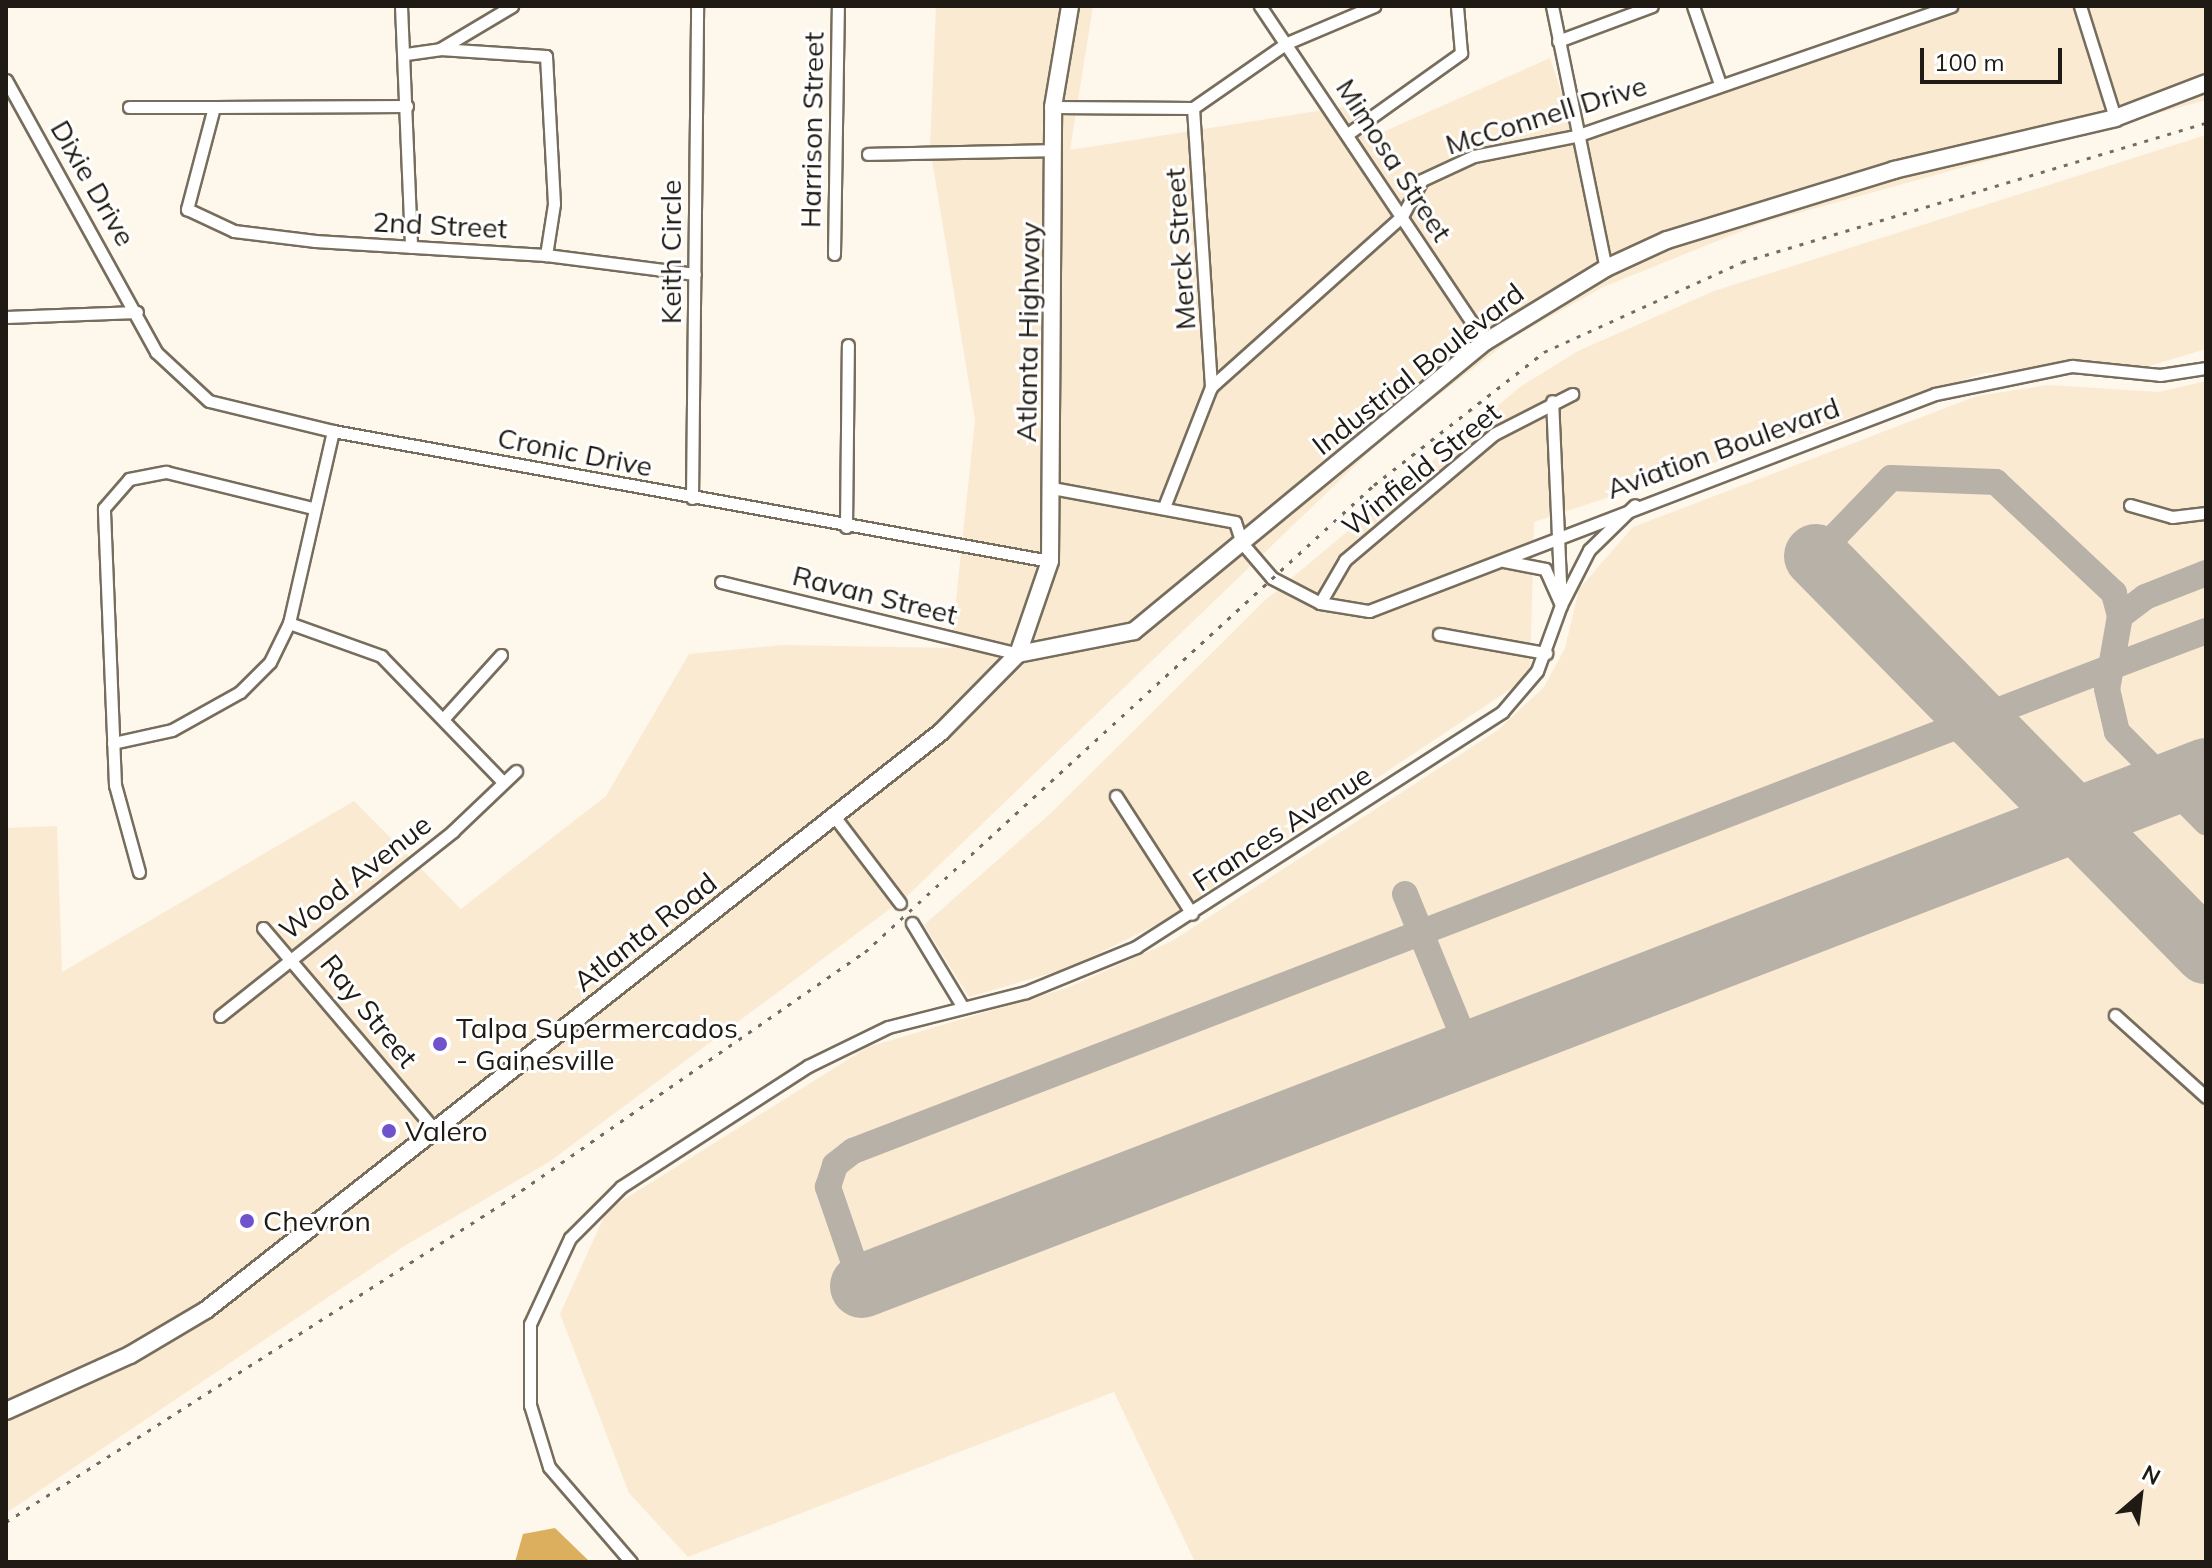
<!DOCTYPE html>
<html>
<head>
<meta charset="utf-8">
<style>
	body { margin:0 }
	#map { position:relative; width:2212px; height:1568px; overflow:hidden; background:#fef7ec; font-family:Mulish,sans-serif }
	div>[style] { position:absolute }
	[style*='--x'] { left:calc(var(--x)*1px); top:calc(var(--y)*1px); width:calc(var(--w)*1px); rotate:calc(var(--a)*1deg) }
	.built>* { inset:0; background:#faead2 }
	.forest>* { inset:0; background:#dcaf5f }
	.taxiway>* { height:26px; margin:-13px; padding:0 13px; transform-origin:13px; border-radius:13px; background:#b7b1a8 }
	.runway>* { height:64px; margin:-32px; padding:0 32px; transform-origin:32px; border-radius:32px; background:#b7b1a8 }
	.roads { filter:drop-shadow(2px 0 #776d5d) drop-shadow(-2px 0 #776d5d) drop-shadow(0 2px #776d5d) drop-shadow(0 -2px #776d5d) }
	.street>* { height:11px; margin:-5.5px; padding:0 5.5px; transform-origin:5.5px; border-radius:5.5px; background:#fff }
	.secondary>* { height:16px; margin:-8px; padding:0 8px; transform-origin:8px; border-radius:8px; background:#fff }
	.rail>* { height:3px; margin-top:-1.5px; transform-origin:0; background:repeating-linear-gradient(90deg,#706b63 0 4px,transparent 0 12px) }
	.dots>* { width:22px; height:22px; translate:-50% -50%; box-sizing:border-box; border:4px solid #fff; border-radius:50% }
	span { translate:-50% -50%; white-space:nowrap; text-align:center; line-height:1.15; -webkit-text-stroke:6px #fff; paint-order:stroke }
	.street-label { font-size:28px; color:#1f1b14 }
	.poi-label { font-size:28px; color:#1f1b14 }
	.left { translate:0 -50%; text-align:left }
	.frame { position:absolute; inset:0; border:8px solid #1f1b14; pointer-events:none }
	.north { position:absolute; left:2100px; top:1456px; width:80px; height:80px; -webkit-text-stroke:6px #fff; paint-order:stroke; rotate:28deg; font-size:22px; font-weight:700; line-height:32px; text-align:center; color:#1f1b14 }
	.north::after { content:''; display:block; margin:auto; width:28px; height:36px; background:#1f1b14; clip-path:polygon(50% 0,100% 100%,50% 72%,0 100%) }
	.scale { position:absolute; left:1920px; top:48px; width:142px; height:36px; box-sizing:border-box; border:4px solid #1f1b14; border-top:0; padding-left:10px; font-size:24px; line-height:28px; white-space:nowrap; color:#1f1b14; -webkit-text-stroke:6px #fff; paint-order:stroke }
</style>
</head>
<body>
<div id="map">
	<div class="built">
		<div style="clip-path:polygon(936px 6px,1093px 6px,1070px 150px,1343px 107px,1374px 136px,1550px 58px,1576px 136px,1936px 6px,2206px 6px,2206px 100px,1762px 223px,1603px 287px,1514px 337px,1388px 434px,906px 897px,549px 1162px,406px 1245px,6px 1513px,6px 828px,57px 826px,62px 972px,354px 801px,461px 909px,606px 796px,689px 654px,783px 645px,951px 648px,975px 420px,930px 148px)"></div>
		<div style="clip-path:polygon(2206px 135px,2206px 349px,2149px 366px,1985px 373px,1534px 522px,1530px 676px,1160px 923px,1069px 968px,969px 997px,924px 925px,1051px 813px,1263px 602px,1520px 387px,1578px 351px,1714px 291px)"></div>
		<div style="clip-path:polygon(2206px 381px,2206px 1562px,1195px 1562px,1114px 1392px,688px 1557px,629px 1493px,560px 1314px,607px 1210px,868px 1047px,1067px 988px,1172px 941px,1498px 730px,1544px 687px,1565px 648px,1579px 589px,1633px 527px,1977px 396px,2048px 385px,2158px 392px)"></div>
	</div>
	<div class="forest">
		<div style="clip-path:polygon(555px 1528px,590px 1562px,515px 1562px,523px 1534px)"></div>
	</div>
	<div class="taxiway">
		<div style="--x:2120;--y:616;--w:31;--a:-37"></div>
		<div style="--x:2145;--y:597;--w:66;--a:-21.5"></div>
		<div style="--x:2206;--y:631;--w:102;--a:159.2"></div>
		<div style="--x:2111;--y:667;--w:22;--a:100"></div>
		<div style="--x:2107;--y:689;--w:44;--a:76.9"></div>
		<div style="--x:2117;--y:732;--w:127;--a:45.3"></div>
		<div style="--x:1405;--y:894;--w:170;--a:67.8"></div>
		<div style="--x:862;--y:1286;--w:105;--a:-109"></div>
		<div style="--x:828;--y:1187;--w:23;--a:-72"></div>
		<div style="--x:835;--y:1165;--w:23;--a:-38"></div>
		<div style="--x:853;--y:1151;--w:1348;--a:-21.04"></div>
		<div style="--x:2111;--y:667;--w:52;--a:-80"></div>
		<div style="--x:2120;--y:616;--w:24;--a:-105"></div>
		<div style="--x:2114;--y:593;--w:162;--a:-136.8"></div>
		<div style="--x:1996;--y:482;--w:105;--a:-177.8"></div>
		<div style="--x:1891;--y:478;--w:108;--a:133.9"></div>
	</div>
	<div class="runway">
		<div style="--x:1816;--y:556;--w:556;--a:45.44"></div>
		<div style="--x:862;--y:1286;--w:1440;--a:-21"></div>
	</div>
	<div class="roads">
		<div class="street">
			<div style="--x:401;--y:6;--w:241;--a:87.6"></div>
			<div style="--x:1260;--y:6;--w:404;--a:56.2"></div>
			<div style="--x:1552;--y:6;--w:268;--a:78.4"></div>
			<div style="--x:1693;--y:6;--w:83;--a:70.9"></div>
			<div style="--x:2080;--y:6;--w:117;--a:72.6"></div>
			<div style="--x:1558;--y:41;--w:100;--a:-20.4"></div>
			<div style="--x:440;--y:49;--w:84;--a:-30.8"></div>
			<div style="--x:406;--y:54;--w:34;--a:-8"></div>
			<div style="--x:440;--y:49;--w:106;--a:3.8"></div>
			<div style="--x:546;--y:56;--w:148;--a:86.9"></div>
			<div style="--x:554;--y:204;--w:52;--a:98.9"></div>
			<div style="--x:6;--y:80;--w:311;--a:61.1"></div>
			<div style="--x:156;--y:352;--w:72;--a:42.8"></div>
			<div style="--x:209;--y:401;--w:128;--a:13.6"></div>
			<div style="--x:333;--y:431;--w:729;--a:10.28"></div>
			<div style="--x:407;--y:106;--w:193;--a:179.7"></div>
			<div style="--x:214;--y:107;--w:106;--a:104.8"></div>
			<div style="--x:187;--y:209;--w:52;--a:25.1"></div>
			<div style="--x:234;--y:231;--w:82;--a:7"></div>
			<div style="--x:315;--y:241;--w:231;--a:3.5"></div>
			<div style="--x:546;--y:255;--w:150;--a:7.3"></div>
			<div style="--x:129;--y:107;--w:85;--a:0"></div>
			<div style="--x:1053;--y:107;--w:140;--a:0.4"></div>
			<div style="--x:1193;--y:108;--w:114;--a:-34.7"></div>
			<div style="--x:1287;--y:43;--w:95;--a:-23"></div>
			<div style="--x:1193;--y:108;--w:280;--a:86.3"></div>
			<div style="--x:1349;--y:133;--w:138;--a:-35.5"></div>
			<div style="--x:1461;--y:53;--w:47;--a:-94.9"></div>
			<div style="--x:868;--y:154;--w:186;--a:-1.2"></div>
			<div style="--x:834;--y:254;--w:248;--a:-89.1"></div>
			<div style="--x:6;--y:317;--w:131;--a:-2.2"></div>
			<div style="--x:1052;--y:488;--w:186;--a:10.5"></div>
			<div style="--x:1235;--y:522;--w:22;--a:72"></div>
			<div style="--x:1242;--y:543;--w:46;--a:49.4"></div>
			<div style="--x:1272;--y:578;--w:54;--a:27.5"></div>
			<div style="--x:1320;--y:603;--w:50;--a:9.3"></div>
			<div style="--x:1369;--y:611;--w:606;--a:-20.98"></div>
			<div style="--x:1935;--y:394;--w:140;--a:-11.6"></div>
			<div style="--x:2072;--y:366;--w:88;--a:5.8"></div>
			<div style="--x:2160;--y:375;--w:47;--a:-8.7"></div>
			<div style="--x:692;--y:498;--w:492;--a:-89.4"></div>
			<div style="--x:2130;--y:505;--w:44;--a:15.9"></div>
			<div style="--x:2172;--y:517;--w:34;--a:-7"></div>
			<div style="--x:1164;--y:507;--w:129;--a:-68.6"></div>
			<div style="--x:1211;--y:387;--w:256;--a:-41.8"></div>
			<div style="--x:1402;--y:216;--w:41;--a:-60.9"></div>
			<div style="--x:1422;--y:180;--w:57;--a:-24.8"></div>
			<div style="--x:1474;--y:156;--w:104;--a:-11.1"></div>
			<div style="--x:1576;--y:136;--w:397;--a:-19.1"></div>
			<div style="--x:846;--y:527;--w:182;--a:-89.4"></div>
			<div style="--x:1504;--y:561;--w:42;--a:11"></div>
			<div style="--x:1545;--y:569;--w:39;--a:66"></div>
			<div style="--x:1561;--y:605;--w:62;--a:-63"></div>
			<div style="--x:1589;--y:550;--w:64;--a:-44.4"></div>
			<div style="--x:721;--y:582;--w:306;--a:13.6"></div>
			<div style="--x:1320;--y:603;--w:50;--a:-59.8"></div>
			<div style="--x:1345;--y:560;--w:195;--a:-40.2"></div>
			<div style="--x:1494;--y:434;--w:88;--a:-27.1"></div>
			<div style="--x:289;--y:623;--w:98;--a:19.7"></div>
			<div style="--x:381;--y:656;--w:174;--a:45.9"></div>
			<div style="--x:1439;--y:634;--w:109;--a:10.1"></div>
			<div style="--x:444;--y:718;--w:85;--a:-47.9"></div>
			<div style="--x:113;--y:743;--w:60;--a:-12.4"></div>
			<div style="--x:172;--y:730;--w:78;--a:-29.2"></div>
			<div style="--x:240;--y:692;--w:42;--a:-45"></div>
			<div style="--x:270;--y:662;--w:43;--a:-64"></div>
			<div style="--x:289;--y:623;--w:197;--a:-77.1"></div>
			<div style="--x:1116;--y:796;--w:140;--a:57.2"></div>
			<div style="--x:834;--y:816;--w:109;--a:52.8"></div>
			<div style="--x:139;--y:872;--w:90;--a:-105.4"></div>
			<div style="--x:115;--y:785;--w:277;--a:-92.3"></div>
			<div style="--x:104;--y:508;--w:38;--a:-49"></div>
			<div style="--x:129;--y:479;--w:38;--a:-11"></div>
			<div style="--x:166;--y:472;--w:151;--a:13.8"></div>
			<div style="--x:912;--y:923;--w:97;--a:58.9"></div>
			<div style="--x:263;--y:928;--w:262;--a:49.6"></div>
			<div style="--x:2115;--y:1015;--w:122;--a:42"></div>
			<div style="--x:220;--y:1016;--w:298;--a:-38.4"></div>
			<div style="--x:453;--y:831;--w:87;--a:-43.6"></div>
			<div style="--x:631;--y:1562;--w:125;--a:-130.8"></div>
			<div style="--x:549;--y:1467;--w:65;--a:-107"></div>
			<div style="--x:530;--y:1405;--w:81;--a:-90"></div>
			<div style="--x:530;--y:1324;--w:95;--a:-65.1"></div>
			<div style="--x:570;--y:1238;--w:72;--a:-45"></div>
			<div style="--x:621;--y:1187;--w:223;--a:-32.9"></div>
			<div style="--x:808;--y:1066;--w:89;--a:-26"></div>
			<div style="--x:888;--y:1027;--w:142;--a:-14.2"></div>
			<div style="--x:1026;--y:992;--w:119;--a:-22.2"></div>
			<div style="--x:1136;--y:947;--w:435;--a:-32.7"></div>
			<div style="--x:1502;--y:712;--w:54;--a:-49.5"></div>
			<div style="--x:1537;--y:671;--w:70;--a:-70"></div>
			<div style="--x:1561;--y:605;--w:204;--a:-92.5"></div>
		</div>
		<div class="secondary">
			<div style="--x:1018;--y:654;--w:118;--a:-11.2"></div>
			<div style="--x:1134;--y:631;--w:455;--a:-39.5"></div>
			<div style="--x:1485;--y:342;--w:142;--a:-31.4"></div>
			<div style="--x:1606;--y:268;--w:67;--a:-24.7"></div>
			<div style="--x:1667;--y:240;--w:238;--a:-17.1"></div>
			<div style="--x:1894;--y:170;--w:227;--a:-13.2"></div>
			<div style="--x:2115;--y:118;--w:97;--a:-21"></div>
			<div style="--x:6;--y:1411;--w:136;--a:-24.3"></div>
			<div style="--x:130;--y:1355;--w:88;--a:-30.6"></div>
			<div style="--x:206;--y:1310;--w:935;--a:-38.18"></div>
			<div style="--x:941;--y:732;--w:110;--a:-45.4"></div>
			<div style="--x:1018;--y:654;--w:98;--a:-71"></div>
			<div style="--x:1050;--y:561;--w:454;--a:-89.6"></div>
			<div style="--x:1053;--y:107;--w:102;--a:-80.4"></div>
		</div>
	</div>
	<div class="rail">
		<div style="--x:6;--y:1522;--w:589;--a:-32.67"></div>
		<div style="--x:502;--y:1204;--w:442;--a:-34.8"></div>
		<div style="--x:865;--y:952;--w:691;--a:-42.54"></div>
		<div style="--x:1374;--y:485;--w:216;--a:-38"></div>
		<div style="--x:1544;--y:352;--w:217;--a:-24.4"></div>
		<div style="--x:1742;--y:262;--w:484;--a:-16.7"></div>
	</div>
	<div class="dots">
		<div style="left:440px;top:1044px;background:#7053cc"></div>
		<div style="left:389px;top:1131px;background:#7053cc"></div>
		<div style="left:247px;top:1221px;background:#7053cc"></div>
	</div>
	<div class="street-label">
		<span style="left:1546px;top:115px;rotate:-17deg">McConnell Drive</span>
		<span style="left:812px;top:130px;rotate:-89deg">Harrison Street</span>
		<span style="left:1394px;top:160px;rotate:57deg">Mimosa Street</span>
		<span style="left:93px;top:183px;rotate:60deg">Dixie Drive</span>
		<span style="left:440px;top:225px;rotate:3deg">2nd Street</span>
		<span style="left:1180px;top:249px;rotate:-94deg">Merck Street</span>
		<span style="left:671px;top:252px;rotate:-90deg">Keith Circle</span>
		<span style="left:1028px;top:332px;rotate:-89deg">Atlanta Highway</span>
		<span style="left:1418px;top:369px;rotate:-38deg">Industrial Boulevard</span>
		<span style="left:1723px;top:448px;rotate:-20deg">Aviation Boulevard</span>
		<span style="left:575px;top:452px;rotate:11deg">Cronic Drive</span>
		<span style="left:1421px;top:469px;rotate:-39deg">Winfield Street</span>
		<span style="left:875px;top:595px;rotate:14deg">Ravan Street</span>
		<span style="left:1282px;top:828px;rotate:-33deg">Frances Avenue</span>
		<span style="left:355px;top:877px;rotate:-38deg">Wood Avenue</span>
		<span style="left:645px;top:932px;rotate:-38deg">Atlanta Road</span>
		<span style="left:369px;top:1011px;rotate:51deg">Ray Street</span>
	</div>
	<div class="poi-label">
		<span class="left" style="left:456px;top:1044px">Talpa Supermercados<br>- Gainesville</span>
		<span class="left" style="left:405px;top:1131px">Valero</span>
		<span class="left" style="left:263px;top:1221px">Chevron</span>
	</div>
	<div class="frame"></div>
	<div class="north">N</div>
	<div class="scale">100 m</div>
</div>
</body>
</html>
